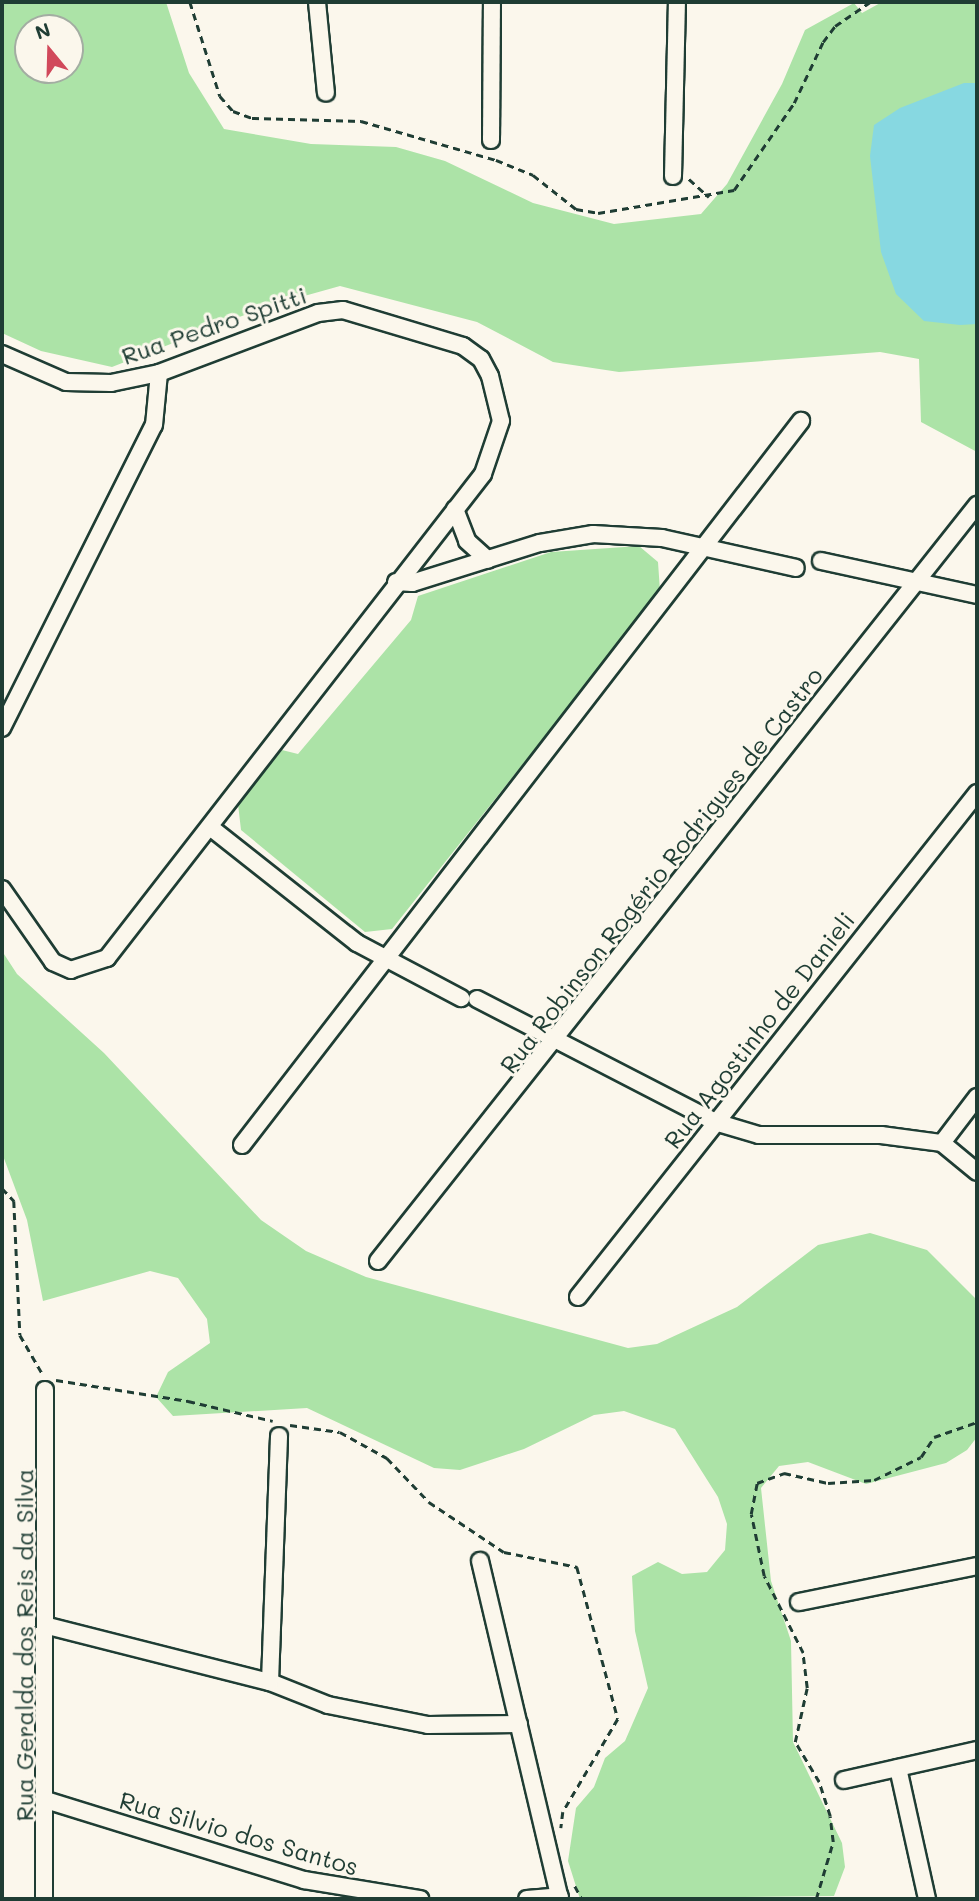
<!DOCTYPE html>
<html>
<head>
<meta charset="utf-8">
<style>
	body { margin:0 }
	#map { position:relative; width:979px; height:1901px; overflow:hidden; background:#fbf7ec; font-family:Mali,sans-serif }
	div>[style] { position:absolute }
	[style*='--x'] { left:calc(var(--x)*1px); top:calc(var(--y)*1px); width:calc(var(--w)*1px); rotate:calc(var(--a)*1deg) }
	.green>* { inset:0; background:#ace3a7 }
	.water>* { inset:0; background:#87d8e1 }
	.path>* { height:2.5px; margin-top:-1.25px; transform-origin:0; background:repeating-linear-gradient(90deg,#1f3d34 0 7px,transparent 0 12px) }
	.roads { filter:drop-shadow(2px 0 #1f3d34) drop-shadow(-2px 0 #1f3d34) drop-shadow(0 2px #1f3d34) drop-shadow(0 -2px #1f3d34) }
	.street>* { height:16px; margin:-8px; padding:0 8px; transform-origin:8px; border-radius:8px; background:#fbf7ec }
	span { translate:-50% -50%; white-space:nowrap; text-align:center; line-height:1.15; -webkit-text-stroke:6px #fbf7ec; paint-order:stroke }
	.street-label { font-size:24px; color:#1f3d34 }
	.frame { position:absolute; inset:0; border:4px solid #1f3d34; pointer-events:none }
	.north { position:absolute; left:14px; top:14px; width:70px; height:70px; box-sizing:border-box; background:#fbf7ec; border:2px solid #a3ada2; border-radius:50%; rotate:341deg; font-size:19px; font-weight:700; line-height:28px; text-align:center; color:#1f3d34 }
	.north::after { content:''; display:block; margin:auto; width:24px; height:32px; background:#d1495b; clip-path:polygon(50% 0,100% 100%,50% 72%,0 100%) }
</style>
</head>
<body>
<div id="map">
	<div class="green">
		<div style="clip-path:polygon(evenodd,2px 2px,166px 2px,189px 73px,224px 129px,311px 144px,396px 147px,445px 161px,533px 203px,614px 224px,701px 214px,727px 184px,782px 84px,805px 30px,854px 3px,862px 13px,882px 2px,977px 2px,977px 452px,921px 422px,919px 359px,880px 352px,619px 372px,553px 362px,477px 322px,340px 286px,265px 307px,112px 367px,41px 351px,2px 333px,2px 2px,28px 28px,70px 28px,70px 70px,28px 70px,28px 28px)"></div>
		<div style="clip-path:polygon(639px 546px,658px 562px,660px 591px,392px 929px,365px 932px,241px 830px,238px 804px,282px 750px,298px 754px,411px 620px,418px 596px,551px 552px)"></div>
		<div style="clip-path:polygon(2px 951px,17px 974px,104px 1053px,261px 1220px,306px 1251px,366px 1277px,628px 1348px,657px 1344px,737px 1307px,818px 1245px,870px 1233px,927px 1250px,977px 1300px,977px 1437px,967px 1450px,946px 1463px,866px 1484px,808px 1462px,779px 1466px,761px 1488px,771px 1581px,791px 1641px,793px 1742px,842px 1843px,845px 1867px,834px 1896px,580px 1899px,568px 1861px,576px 1808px,594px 1787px,605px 1758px,625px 1741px,648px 1688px,635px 1631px,632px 1576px,658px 1562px,682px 1574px,707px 1572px,725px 1550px,727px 1524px,718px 1497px,675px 1429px,624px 1411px,594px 1415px,524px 1449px,460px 1470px,434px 1468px,307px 1408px,173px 1416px,156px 1397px,168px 1372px,210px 1343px,207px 1319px,178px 1278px,150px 1271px,43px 1301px,27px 1220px,2px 1153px)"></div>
	</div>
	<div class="water">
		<div style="clip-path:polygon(964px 83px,977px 83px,977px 324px,960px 325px,924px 321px,896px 294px,881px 252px,870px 156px,874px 125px,900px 108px)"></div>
	</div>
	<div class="path">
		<div style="--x:190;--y:2;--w:99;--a:72.3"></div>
		<div style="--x:220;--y:96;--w:20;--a:49"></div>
		<div style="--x:233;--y:111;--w:20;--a:20"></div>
		<div style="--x:252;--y:118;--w:109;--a:1.6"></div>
		<div style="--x:361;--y:121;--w:141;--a:16.1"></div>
		<div style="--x:496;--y:160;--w:40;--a:22"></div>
		<div style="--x:533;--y:175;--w:55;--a:38.3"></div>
		<div style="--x:576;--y:209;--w:22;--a:10"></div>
		<div style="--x:598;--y:213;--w:138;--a:-9.6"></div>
		<div style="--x:734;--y:190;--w:106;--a:-55.4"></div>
		<div style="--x:794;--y:103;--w:68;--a:-64.6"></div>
		<div style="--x:823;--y:42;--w:20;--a:-53"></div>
		<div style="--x:835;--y:26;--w:42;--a:-34.4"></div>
		<div style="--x:689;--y:179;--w:27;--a:42"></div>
		<div style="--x:2;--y:1188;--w:18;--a:47"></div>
		<div style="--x:14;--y:1201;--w:134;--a:87.4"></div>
		<div style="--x:20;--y:1335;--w:44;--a:59.9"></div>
		<div style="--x:56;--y:1380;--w:134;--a:9"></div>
		<div style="--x:188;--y:1401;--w:87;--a:13.2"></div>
		<div style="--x:290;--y:1425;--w:50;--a:8"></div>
		<div style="--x:340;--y:1432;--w:54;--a:29"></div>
		<div style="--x:387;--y:1458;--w:61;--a:46.3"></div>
		<div style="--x:429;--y:1502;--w:90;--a:33.7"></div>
		<div style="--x:504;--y:1552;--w:75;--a:11.6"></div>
		<div style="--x:577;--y:1567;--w:157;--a:74.9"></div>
		<div style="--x:618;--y:1719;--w:108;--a:120.6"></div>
		<div style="--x:563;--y:1812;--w:16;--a:97"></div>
		<div style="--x:575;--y:1886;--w:15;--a:62"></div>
		<div style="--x:816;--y:1899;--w:59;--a:-73.4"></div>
		<div style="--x:833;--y:1842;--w:26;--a:-97"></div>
		<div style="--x:830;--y:1816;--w:36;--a:-108"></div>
		<div style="--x:819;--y:1782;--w:47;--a:-121"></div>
		<div style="--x:795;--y:1742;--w:55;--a:-77.5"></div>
		<div style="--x:807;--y:1688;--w:35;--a:-97"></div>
		<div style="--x:803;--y:1653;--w:86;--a:-116.9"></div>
		<div style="--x:764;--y:1576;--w:63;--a:-101.8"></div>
		<div style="--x:751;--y:1514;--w:32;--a:-79"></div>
		<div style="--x:757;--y:1483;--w:29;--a:-20"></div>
		<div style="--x:784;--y:1473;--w:45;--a:12.8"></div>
		<div style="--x:828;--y:1483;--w:46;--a:-3.7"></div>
		<div style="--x:874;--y:1480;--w:52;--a:-26.1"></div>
		<div style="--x:921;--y:1457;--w:24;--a:-57"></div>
		<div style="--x:934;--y:1437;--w:46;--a:-19.2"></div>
	</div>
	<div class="roads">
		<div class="street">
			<div style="--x:317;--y:2;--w:91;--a:84.4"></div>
			<div style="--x:491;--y:140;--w:138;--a:-89.6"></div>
			<div style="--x:673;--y:176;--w:174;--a:-88.7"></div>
			<div style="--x:2;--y:354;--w:70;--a:23.6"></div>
			<div style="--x:66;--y:382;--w:45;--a:1.3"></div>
			<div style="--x:111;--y:383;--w:49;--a:-11.8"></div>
			<div style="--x:159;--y:373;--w:170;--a:-20.7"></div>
			<div style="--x:318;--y:313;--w:25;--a:-7"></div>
			<div style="--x:343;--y:310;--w:125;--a:16.7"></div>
			<div style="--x:463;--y:346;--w:22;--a:36"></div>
			<div style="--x:481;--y:359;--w:19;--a:62"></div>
			<div style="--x:490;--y:376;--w:46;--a:76.3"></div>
			<div style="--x:501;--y:421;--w:56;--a:108.8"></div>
			<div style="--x:483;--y:474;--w:613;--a:127.84"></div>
			<div style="--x:107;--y:958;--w:38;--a:162"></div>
			<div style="--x:71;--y:970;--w:20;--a:-156"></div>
			<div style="--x:53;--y:962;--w:89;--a:-124.9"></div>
			<div style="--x:455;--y:509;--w:34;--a:69"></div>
			<div style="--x:467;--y:541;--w:28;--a:42"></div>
			<div style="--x:821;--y:561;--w:160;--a:12.3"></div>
			<div style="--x:396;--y:582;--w:16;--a:4"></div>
			<div style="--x:412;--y:583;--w:134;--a:-17.4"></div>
			<div style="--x:540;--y:543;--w:54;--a:-9.6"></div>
			<div style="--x:593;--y:534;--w:69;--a:3.3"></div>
			<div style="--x:662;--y:538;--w:137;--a:12.6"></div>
			<div style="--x:2;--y:728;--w:339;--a:-63.4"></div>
			<div style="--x:154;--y:425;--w:52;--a:-84.5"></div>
			<div style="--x:210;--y:827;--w:187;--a:38.3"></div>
			<div style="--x:357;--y:943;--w:118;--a:27.9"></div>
			<div style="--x:477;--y:999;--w:268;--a:27.3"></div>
			<div style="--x:715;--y:1122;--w:46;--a:16.5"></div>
			<div style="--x:759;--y:1135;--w:122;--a:0"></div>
			<div style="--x:881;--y:1135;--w:62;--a:7.5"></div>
			<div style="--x:942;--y:1143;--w:45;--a:39.6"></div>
			<div style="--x:942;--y:1143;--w:58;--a:-52.7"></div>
			<div style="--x:242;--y:1145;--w:915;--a:-52.33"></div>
			<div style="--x:378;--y:1261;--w:965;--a:-51.61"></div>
			<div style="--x:578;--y:1297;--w:643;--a:-51.63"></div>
			<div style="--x:480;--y:1561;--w:347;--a:76.7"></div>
			<div style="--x:799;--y:1602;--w:182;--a:-11.4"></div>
			<div style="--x:48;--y:1626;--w:229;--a:14.2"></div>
			<div style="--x:270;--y:1682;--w:62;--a:21.6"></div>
			<div style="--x:328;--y:1705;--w:102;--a:11.3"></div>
			<div style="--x:428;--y:1725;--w:91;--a:-0.6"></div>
			<div style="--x:270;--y:1682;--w:246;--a:-87.9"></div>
			<div style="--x:898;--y:1768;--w:134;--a:77.5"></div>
			<div style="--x:844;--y:1780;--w:136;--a:-12.7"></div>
			<div style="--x:49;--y:1801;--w:267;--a:17.2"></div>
			<div style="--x:304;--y:1880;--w:118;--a:9.3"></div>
			<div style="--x:44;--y:1899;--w:509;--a:-89.89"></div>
			<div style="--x:527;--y:1899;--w:33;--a:-5"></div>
		</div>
	</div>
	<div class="street-label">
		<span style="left:214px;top:325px;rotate:-19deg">Rua Pedro Spitti</span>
		<span style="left:661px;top:870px;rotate:-52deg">Rua Robinson Rogério Rodrigues de Castro</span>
		<span style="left:759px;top:1030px;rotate:-52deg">Rua Agostinho de Danieli</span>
		<span style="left:24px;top:1645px;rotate:-90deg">Rua Geralda dos Reis da Silva</span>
		<span style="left:239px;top:1833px;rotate:16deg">Rua Silvio dos Santos</span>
	</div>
	<div class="frame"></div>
	<div class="north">N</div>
</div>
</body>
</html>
